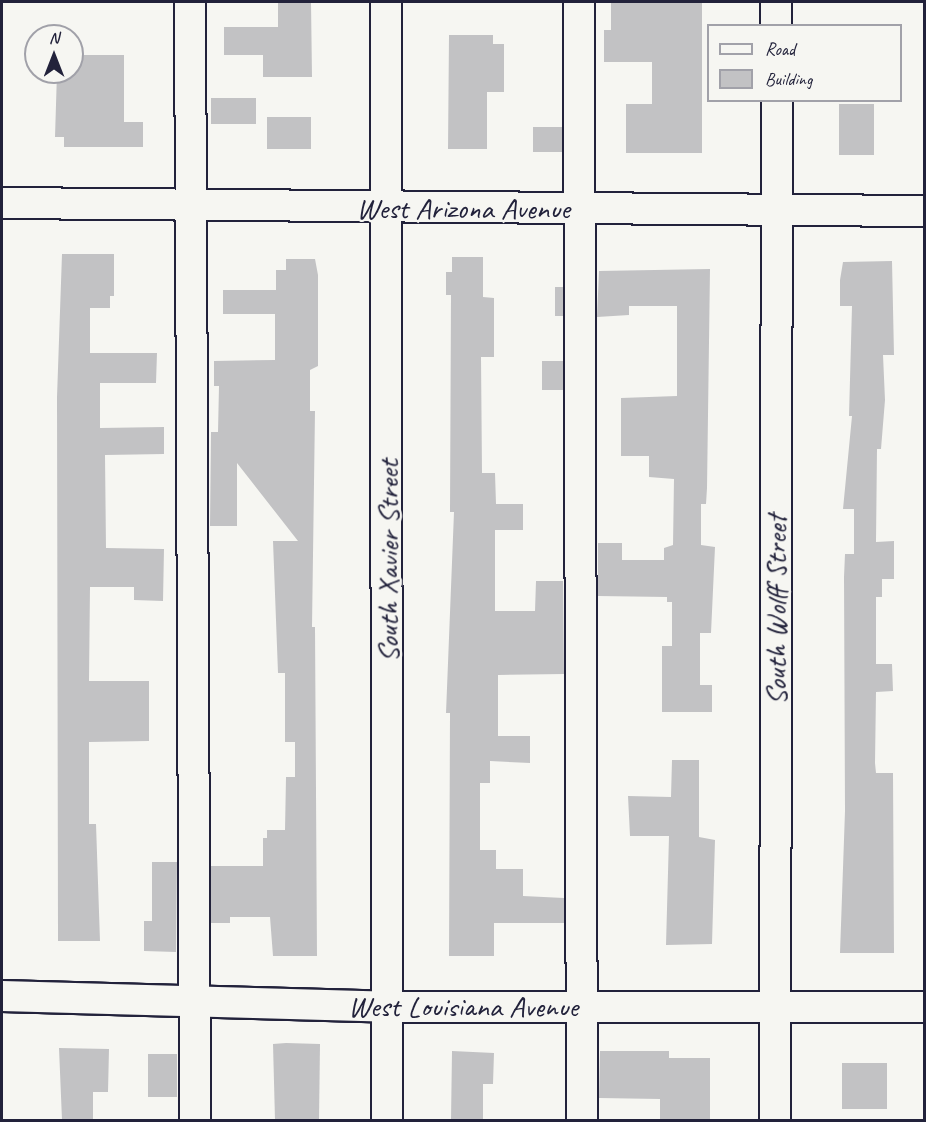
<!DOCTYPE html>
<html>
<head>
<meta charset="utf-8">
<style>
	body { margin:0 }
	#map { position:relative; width:926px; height:1122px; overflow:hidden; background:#f6f6f2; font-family:Caveat,sans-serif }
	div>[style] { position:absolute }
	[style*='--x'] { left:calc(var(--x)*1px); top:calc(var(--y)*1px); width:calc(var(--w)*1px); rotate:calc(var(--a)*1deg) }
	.building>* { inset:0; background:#c2c2c4; transform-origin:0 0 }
	.roads { filter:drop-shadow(2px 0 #22223b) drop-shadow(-2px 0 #22223b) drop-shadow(0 2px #22223b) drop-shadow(0 -2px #22223b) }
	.minor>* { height:30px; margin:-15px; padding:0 15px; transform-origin:15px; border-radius:15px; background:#f6f6f2 }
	span { translate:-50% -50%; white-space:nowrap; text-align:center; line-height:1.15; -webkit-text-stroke:4.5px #f6f6f2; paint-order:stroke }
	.street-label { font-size:30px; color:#22223b }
	.frame { position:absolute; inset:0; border:3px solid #22223b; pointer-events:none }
	.legend { position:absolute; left:707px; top:24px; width:195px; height:78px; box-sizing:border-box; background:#f6f6f2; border:2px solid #a1a1a9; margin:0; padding:8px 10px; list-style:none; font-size:18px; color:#22223b }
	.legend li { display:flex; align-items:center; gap:12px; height:30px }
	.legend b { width:30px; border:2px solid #a1a1a9 }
	.north { position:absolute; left:24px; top:24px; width:60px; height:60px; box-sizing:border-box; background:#f6f6f2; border:2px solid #a1a1a9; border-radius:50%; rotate:0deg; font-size:16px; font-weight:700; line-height:24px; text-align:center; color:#22223b }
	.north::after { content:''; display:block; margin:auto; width:21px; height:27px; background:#22223b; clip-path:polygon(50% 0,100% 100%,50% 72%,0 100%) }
</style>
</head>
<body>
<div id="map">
	<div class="building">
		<div style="clip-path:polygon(278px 2px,311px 2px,312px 77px,263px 77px,263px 55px,224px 55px,224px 27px,278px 27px)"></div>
		<div style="clip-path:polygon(611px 2px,702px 2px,702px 153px,626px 153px,626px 104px,652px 104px,652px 62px,604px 62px,604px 30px,611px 30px)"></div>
		<div style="clip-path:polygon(449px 35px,493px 35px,493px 44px,504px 44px,504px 92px,487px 92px,487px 149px,448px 149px)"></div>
		<div style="clip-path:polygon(72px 55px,124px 55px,124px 122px,143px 122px,143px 147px,64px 147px,64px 137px,55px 137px,57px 72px,72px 72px)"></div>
		<div style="left:211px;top:98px;width:45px;height:26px"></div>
		<div style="left:839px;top:104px;width:35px;height:51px"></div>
		<div style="left:267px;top:117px;width:44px;height:32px"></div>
		<div style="left:562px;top:127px;width:25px;height:29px;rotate:90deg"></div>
		<div style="clip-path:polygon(62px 254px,114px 254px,114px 296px,110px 296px,110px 308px,90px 308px,90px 353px,157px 353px,156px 383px,100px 383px,100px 428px,164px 427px,164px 454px,105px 455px,106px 548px,164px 549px,163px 601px,134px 600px,134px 587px,90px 587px,89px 681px,149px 681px,149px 741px,89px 742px,89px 824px,96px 824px,100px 941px,58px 941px,57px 397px)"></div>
		<div style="clip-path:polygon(452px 257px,483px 257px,483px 297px,494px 298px,494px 357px,481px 357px,482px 473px,495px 473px,496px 504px,523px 504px,523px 530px,495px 530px,495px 611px,535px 611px,536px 581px,563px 581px,564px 674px,498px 675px,498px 736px,530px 736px,530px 763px,490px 761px,490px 783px,480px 783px,480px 850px,496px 850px,496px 869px,523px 869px,523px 896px,564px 898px,564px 923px,494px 923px,494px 956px,449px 956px,450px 713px,446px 713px,454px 512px,450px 512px,451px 295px,446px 295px,446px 272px,452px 272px)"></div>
		<div style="clip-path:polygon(286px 259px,315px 259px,318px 275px,318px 366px,310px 370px,310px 411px,315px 411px,312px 627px,315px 627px,317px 956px,273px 956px,270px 917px,230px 917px,230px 923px,211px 923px,211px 866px,263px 866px,263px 838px,267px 838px,267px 830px,285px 830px,286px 777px,295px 777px,295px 742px,285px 742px,285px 673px,278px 673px,273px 541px,298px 541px,237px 463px,237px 526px,210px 526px,211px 432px,218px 432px,219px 386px,214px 386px,214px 361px,275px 360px,275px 314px,223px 314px,223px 290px,276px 290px,276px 270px,286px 270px)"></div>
		<div style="clip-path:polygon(892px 261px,894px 355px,883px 355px,885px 400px,881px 449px,877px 449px,876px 542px,894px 541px,894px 579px,882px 579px,882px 597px,876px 597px,876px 664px,892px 664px,893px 691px,876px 692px,875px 763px,876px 773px,893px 773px,894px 953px,840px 953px,845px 811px,844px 577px,845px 554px,854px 554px,854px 509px,843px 509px,852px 416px,849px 416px,852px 306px,840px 306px,840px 280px,843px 262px)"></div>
		<div style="clip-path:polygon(710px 269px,707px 488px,706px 504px,701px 504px,701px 545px,715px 547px,711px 633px,700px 633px,700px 685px,712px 685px,712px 712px,662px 712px,662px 646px,672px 646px,672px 602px,667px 602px,667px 597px,598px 596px,598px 543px,622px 543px,622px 560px,664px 560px,664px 548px,673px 545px,674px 479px,649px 477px,649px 456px,621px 456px,621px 398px,677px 396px,677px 306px,629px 306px,629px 315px,597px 317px,599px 271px)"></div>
		<div style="left:555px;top:287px;width:8px;height:29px"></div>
		<div style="left:542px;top:361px;width:21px;height:29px"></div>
		<div style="clip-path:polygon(672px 760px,699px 760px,699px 837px,715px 840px,712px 944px,666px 945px,669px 836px,630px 836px,628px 796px,671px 797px)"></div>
		<div style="clip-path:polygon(152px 862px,177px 862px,176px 952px,144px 951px,144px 921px,152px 921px)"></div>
		<div style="clip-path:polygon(286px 1043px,320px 1044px,319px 1120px,275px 1120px,273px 1044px)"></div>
		<div style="clip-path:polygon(59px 1048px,109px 1049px,108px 1092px,93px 1092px,93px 1120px,62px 1120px)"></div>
		<div style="clip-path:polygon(452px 1051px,494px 1053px,493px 1084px,483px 1084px,483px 1120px,451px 1120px)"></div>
		<div style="clip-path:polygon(600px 1051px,669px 1051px,669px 1058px,710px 1058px,710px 1120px,660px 1120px,660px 1099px,599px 1098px)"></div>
		<div style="left:148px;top:1054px;width:29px;height:43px"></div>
		<div style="left:842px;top:1063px;width:45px;height:46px"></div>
	</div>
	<div class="roads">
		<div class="minor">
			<div style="--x:190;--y:2;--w:1118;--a:89.74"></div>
			<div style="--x:386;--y:2;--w:1118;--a:89.95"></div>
			<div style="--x:579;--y:2;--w:1118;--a:89.85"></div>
			<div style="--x:776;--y:2;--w:24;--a:90"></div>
			<div style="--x:2;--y:203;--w:922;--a:0.5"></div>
			<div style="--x:2;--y:996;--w:387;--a:1.6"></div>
			<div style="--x:389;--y:1007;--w:535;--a:0"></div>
			<div style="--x:775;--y:1120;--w:1020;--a:-89.89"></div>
		</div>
	</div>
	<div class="street-label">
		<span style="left:463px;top:208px">West Arizona Avenue</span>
		<span style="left:388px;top:561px;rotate:-90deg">South Xavier Street</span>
		<span style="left:776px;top:610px;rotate:-90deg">South Wolff Street</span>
		<span style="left:463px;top:1006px">West Louisiana Avenue</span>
	</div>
	<div class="frame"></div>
	<ul class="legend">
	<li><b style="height:8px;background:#f6f6f2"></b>Road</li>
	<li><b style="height:16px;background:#c2c2c4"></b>Building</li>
	</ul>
	<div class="north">N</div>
</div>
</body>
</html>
